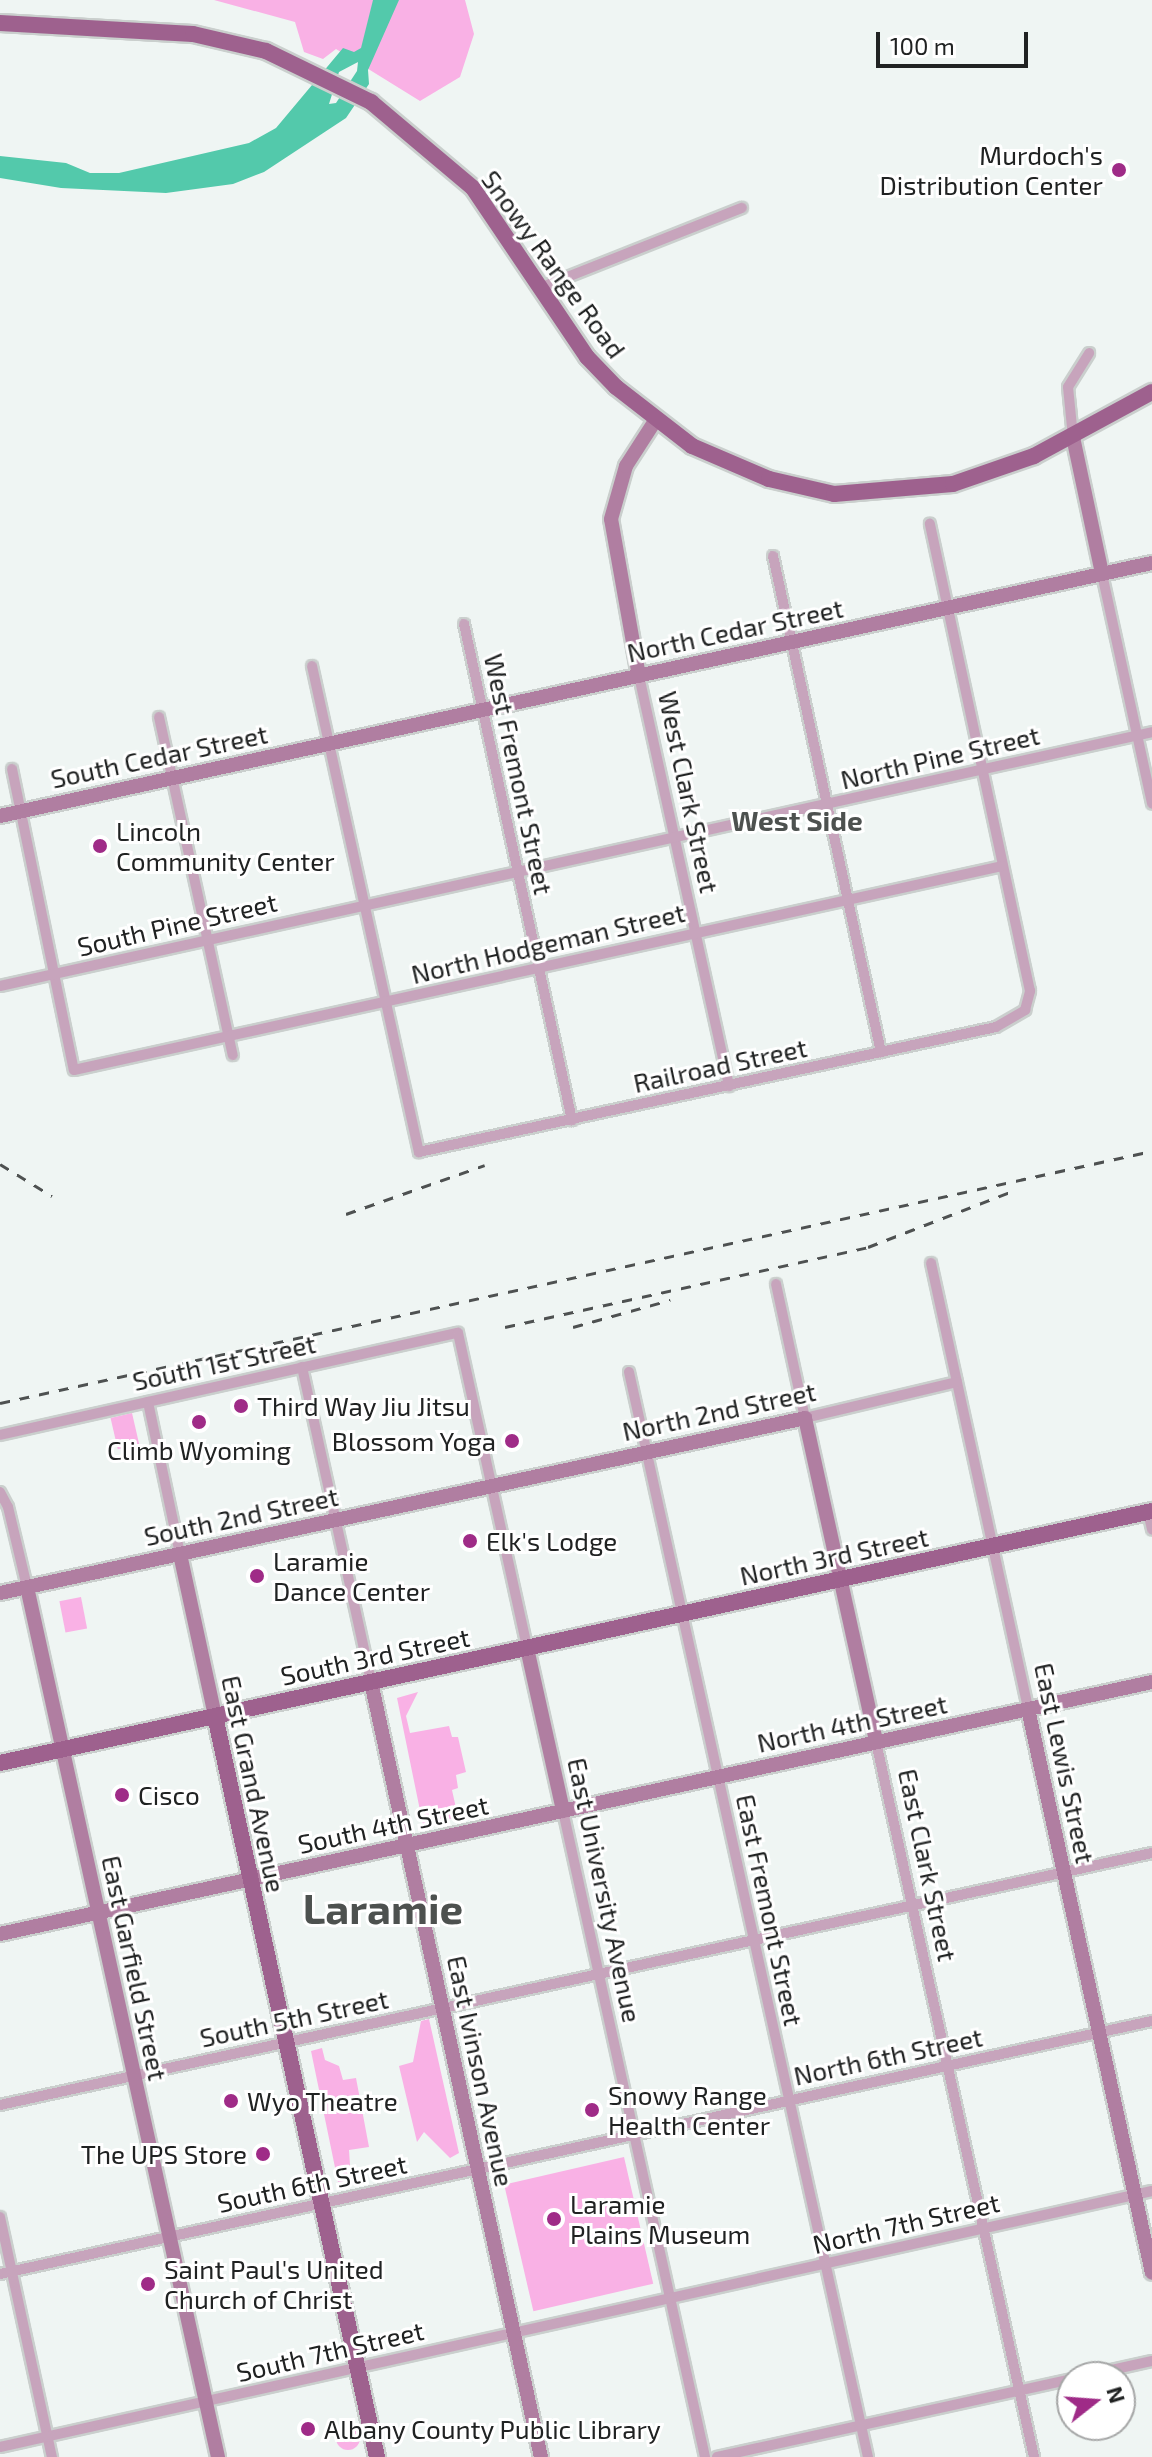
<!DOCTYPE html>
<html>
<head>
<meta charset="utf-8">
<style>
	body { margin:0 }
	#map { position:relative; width:1152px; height:2457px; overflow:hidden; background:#eff5f3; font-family:"Exo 2",sans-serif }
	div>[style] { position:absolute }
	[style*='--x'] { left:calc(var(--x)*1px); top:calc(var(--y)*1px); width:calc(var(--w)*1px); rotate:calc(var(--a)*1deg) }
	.green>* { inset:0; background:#f9b1e5; transform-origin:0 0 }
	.round { border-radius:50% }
	.water>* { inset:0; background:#53c9ab }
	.roads { filter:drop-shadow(2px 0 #cacfcd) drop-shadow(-2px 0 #cacfcd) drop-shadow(0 2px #cacfcd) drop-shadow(0 -2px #cacfcd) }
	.street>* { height:10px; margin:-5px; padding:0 5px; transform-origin:5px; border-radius:5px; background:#c7a4bc }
	.secondary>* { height:14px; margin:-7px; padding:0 7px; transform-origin:7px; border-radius:7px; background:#b07ea1 }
	.primary>* { height:16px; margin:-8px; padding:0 8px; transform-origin:8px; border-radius:8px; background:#9e618e }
	.rail>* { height:3px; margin-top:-1.5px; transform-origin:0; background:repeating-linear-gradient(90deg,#4e5151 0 10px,transparent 0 20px) }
	.dots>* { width:22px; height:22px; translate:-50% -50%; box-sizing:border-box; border:4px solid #fff; border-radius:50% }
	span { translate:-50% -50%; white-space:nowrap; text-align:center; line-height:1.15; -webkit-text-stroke:6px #fff; paint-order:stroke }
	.poi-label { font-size:26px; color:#202222 }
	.right { translate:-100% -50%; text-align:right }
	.left { translate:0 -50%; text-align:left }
	.street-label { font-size:26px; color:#202222 }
	.neighbourhood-label { font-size:28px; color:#4d514f; font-weight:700 }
	.town-label { font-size:42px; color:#4d514f; font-weight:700 }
	.north { position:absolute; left:1056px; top:2361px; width:80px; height:80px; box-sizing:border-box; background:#fff; border:2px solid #a6a7a7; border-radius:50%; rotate:73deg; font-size:22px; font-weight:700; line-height:32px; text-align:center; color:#202222 }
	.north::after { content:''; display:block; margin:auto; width:28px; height:36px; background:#9f2b87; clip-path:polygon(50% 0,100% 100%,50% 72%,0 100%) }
	.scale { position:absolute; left:876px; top:32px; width:152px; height:36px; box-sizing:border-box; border:4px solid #202222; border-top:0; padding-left:10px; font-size:24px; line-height:28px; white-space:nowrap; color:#202222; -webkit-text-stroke:6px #fff; paint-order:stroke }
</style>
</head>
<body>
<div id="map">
	<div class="green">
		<div style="clip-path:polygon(214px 0,465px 0,474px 34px,460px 77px,420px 101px,336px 49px,323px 59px,304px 52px,295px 22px)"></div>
		<div style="left:132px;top:1413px;width:32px;height:22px;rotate:77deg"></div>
		<div style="left:81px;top:1597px;width:32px;height:22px;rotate:79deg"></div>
		<div style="clip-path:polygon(418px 1692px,406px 1716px,410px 1733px,449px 1726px,452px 1737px,458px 1737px,466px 1772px,456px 1775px,458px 1788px,452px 1790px,458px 1817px,423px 1825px,397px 1698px)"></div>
		<div style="clip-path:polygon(429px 2019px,459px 2153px,450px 2158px,424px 2132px,417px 2142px,399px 2066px,413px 2062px,421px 2021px)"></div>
		<div style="clip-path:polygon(322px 2048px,325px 2060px,339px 2066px,343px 2080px,356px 2078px,369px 2147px,349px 2150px,351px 2180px,338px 2182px,311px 2051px)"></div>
		<div style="left:624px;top:2157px;width:130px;height:123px;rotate:77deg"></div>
		<div class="round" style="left:336px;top:2426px;width:24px;height:24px"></div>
	</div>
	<div class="water">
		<div style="clip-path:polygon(evenodd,373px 0,399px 0,368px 70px,369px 84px,346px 118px,264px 172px,233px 184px,166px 193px,61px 188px,0 178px,0 156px,66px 163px,90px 173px,119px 173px,249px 143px,276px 128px,343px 48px,354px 52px,361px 48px,373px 0,358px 62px,357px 71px,336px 103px,329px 104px,339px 72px,358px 62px)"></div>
	</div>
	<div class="roads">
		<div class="street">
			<div style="--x:542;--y:287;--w:215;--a:-21.6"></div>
			<div style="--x:1073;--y:437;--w:50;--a:-95.7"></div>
			<div style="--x:1068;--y:387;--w:40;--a:-58"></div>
			<div style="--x:773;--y:556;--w:508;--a:77.72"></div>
			<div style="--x:1102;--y:574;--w:235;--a:77.7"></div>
			<div style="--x:464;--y:624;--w:508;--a:77.72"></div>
			<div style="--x:312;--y:666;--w:498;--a:77.6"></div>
			<div style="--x:419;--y:1152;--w:590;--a:-12.22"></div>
			<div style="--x:996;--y:1027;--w:34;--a:-30"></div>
			<div style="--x:1025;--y:1010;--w:20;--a:-75"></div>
			<div style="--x:1030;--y:991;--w:478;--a:-102.1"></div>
			<div style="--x:639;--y:676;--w:420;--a:77.6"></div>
			<div style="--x:159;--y:717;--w:346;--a:77.7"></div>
			<div style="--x:12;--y:769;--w:307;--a:78.4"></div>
			<div style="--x:74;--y:1070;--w:951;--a:-12.39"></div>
			<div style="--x:0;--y:986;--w:1180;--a:-12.43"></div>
			<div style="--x:931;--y:1263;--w:456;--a:77.7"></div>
			<div style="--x:776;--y:1284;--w:137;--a:77.8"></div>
			<div style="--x:805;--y:1418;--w:156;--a:-13.3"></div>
			<div style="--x:302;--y:1367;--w:322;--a:77.6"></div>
			<div style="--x:629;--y:1372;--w:1111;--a:77.58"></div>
			<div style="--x:148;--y:1402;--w:155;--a:78.1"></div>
			<div style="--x:0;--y:1435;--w:469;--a:-12.6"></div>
			<div style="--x:458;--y:1333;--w:322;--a:77.6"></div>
			<div style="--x:0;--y:1492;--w:17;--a:62"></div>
			<div style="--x:8;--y:1507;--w:82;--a:76.6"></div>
			<div style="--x:1148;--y:1512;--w:18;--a:77"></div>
			<div style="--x:876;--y:1742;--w:732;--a:77.54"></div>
			<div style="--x:563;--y:1811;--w:661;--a:77.6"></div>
			<div style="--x:0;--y:2105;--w:1179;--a:-12.34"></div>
			<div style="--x:0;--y:2217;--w:246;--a:77.8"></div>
			<div style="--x:0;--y:2274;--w:1179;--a:-12.39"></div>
			<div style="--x:1080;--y:2377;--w:74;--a:-12.5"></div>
			<div style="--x:0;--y:2447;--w:1180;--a:-12.53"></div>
			<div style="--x:717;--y:2457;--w:363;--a:-12.4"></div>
		</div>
		<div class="secondary">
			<div style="--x:1073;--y:437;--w:140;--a:78"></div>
			<div style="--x:639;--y:676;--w:159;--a:-100.1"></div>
			<div style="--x:611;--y:519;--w:55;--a:-74.2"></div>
			<div style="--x:626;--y:466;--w:54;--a:-57.2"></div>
			<div style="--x:0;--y:816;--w:1179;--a:-12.39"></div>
			<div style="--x:180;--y:1554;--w:166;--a:77.8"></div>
			<div style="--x:27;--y:1587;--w:891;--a:77.62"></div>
			<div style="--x:0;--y:1593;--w:824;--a:-12.26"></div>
			<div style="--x:805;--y:1418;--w:332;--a:77.6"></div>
			<div style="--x:527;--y:1648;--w:167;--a:77.5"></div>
			<div style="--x:371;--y:1682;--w:793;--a:77.63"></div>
			<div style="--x:1028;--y:1709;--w:577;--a:77.6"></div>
			<div style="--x:0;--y:1934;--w:1179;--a:-12.34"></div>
		</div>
		<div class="primary">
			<div style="--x:0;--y:23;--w:193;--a:3.3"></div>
			<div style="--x:193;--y:34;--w:75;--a:13.1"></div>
			<div style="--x:266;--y:51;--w:117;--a:25.9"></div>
			<div style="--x:371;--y:102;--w:133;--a:40.1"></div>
			<div style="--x:473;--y:188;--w:204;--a:56"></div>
			<div style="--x:587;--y:357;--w:42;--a:46"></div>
			<div style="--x:616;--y:387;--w:96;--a:37.8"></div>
			<div style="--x:692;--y:446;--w:84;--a:23.2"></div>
			<div style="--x:769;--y:479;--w:67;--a:13"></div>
			<div style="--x:834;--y:494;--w:119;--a:-4.8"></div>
			<div style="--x:953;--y:484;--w:86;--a:-19.1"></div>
			<div style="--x:1034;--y:456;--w:134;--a:-28.5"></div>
			<div style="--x:215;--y:1716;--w:759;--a:77.67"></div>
			<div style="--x:0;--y:1763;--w:1179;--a:-12.34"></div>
		</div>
	</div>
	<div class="rail">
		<div style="--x:0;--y:1164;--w:61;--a:31.6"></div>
		<div style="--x:346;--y:1214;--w:147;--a:-19.4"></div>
		<div style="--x:505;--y:1327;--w:372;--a:-12.4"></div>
		<div style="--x:868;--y:1247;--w:152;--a:-21.2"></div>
		<div style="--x:573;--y:1327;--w:101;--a:-15.6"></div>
		<div style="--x:0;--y:1403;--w:1179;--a:-12.34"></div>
	</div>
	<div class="dots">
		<div style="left:1119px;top:170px;background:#9f2b87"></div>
		<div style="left:100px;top:846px;background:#9f2b87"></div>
		<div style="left:241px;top:1406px;background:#9f2b87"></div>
		<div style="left:199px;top:1422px;background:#9f2b87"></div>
		<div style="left:512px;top:1441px;background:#9f2b87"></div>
		<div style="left:470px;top:1541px;background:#9f2b87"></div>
		<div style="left:257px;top:1576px;background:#9f2b87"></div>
		<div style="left:122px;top:1795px;background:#9f2b87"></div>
		<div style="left:231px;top:2101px;background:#9f2b87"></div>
		<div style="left:592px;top:2110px;background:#9f2b87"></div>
		<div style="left:263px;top:2154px;background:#9f2b87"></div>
		<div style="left:554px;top:2219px;background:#9f2b87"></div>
		<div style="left:148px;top:2284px;background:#9f2b87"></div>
		<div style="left:308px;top:2429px;background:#9f2b87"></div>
	</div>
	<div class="poi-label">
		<span class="right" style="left:1103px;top:170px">Murdoch's<br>Distribution Center</span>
		<span class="left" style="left:116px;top:846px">Lincoln<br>Community Center</span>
		<span class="left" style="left:257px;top:1406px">Third Way Jiu Jitsu</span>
		<span class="right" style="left:496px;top:1441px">Blossom Yoga</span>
		<span style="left:199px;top:1450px">Climb Wyoming</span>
		<span class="left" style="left:486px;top:1541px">Elk's Lodge</span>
		<span class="left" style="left:273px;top:1576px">Laramie<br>Dance Center</span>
		<span class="left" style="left:138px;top:1795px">Cisco</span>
		<span class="left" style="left:608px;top:2110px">Snowy Range<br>Health Center</span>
		<span class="left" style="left:247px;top:2101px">Wyo Theatre</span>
		<span class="right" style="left:247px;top:2154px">The UPS Store</span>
		<span class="left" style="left:570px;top:2219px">Laramie<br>Plains Museum</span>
		<span class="left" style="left:164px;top:2284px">Saint Paul's United<br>Church of Christ</span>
		<span class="left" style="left:324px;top:2429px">Albany County Public Library</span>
	</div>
	<div class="street-label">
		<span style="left:554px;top:264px;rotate:54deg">Snowy Range Road</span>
		<span style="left:735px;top:630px;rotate:-12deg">North Cedar Street</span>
		<span style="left:159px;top:756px;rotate:-12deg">South Cedar Street</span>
		<span style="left:940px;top:757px;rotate:-13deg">North Pine Street</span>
		<span style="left:519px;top:774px;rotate:78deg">West Fremont Street</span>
		<span style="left:689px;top:792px;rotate:78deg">West Clark Street</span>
		<span style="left:177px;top:924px;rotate:-13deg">South Pine Street</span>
		<span style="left:548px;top:943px;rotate:-13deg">North Hodgeman Street</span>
		<span style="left:720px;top:1065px;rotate:-12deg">Railroad Street</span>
		<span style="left:224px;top:1362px;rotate:-12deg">South 1st Street</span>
		<span style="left:719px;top:1411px;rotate:-12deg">North 2nd Street</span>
		<span style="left:241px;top:1516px;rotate:-12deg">South 2nd Street</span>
		<span style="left:834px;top:1556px;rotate:-12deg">North 3rd Street</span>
		<span style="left:375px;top:1656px;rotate:-12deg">South 3rd Street</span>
		<span style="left:852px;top:1723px;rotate:-12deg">North 4th Street</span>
		<span style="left:1065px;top:1763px;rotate:78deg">East Lewis Street</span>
		<span style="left:254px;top:1784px;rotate:78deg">East Grand Avenue</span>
		<span style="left:393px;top:1824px;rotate:-12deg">South 4th Street</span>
		<span style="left:928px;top:1865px;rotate:78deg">East Clark Street</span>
		<span style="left:605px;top:1890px;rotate:78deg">East University Avenue</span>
		<span style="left:770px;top:1910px;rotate:78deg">East Fremont Street</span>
		<span style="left:135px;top:1968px;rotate:78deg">East Garfield Street</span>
		<span style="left:294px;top:2018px;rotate:-12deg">South 5th Street</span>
		<span style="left:888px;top:2056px;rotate:-12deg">North 6th Street</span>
		<span style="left:481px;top:2071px;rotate:78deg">East Ivinson Avenue</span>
		<span style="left:312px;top:2183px;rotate:-12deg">South 6th Street</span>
		<span style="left:906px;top:2223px;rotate:-13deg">North 7th Street</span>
		<span style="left:330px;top:2351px;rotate:-13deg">South 7th Street</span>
	</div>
	<div class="neighbourhood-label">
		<span style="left:797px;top:820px">West Side</span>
	</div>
	<div class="town-label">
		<span style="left:383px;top:1907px">Laramie</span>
	</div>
	<div class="north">N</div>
	<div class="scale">100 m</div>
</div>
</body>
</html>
